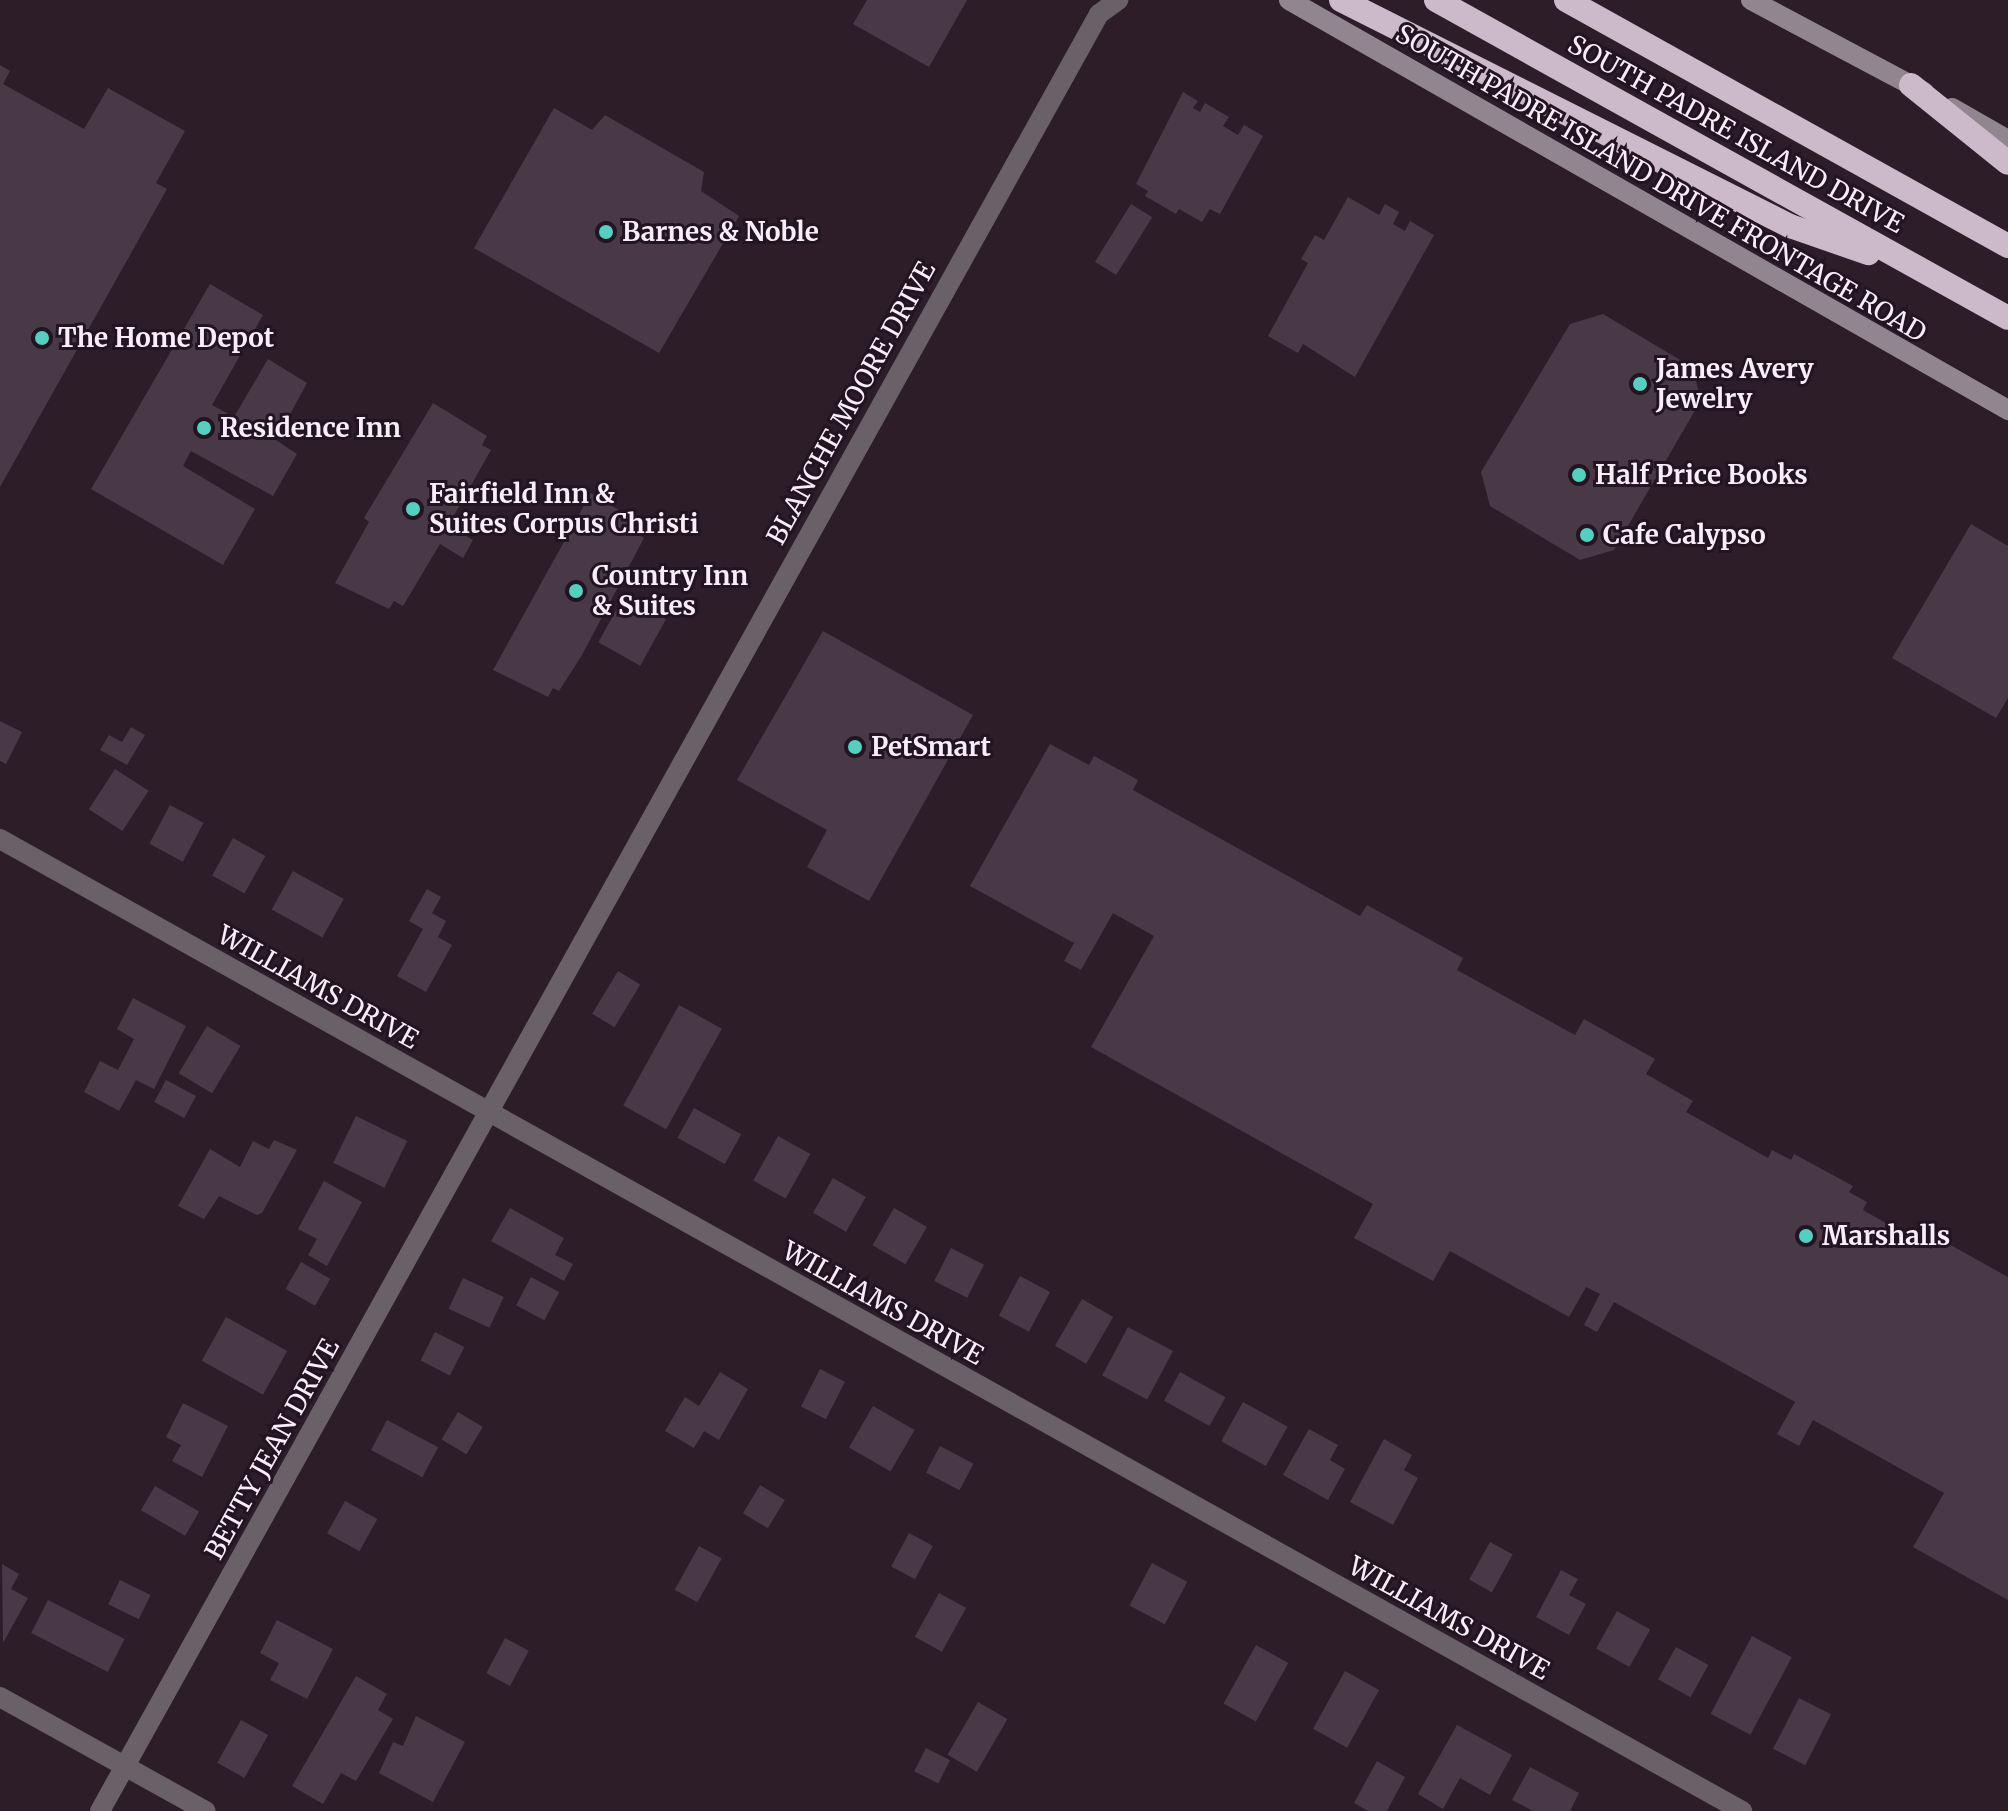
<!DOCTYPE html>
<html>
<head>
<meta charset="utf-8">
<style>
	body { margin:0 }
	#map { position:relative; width:2008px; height:1811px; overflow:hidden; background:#2c1d29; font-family:Merriweather,serif }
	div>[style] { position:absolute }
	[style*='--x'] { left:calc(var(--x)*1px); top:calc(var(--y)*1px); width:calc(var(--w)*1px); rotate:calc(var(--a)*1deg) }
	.building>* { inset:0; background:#493947; transform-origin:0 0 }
	.minor>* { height:20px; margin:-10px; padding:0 10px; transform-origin:10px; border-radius:10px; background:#696167 }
	.tertiary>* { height:20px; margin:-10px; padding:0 10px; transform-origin:10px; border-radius:10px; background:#696167 }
	.secondary>* { height:20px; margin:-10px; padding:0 10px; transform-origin:10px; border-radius:10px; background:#91858f }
	.motorway>* { height:24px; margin:-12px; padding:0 12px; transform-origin:12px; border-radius:12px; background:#ccb9c9 }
	.dots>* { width:22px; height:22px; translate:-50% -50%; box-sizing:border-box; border:4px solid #221420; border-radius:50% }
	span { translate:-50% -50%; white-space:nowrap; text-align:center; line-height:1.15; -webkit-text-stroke:6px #221420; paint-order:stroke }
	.street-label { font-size:26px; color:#f9eef7 }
	.poi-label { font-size:26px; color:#f9eef7; font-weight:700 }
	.left { translate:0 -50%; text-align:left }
</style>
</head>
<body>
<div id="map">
	<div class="building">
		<div style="clip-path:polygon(867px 0,967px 0,929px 67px,853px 24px)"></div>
		<div style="clip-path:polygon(0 65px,10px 71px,3px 84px,84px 129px,108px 88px,185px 131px,156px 183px,167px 189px,0 487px)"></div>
		<div style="clip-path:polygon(1183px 92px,1198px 101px,1193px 108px,1200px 112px,1205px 103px,1229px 117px,1223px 126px,1238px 135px,1244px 125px,1263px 136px,1220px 214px,1210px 209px,1202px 222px,1179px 209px,1176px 214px,1145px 196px,1148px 191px,1136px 184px)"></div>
		<div style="clip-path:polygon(554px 108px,592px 130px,605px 115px,704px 172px,701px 191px,739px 216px,659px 353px,474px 248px)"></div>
		<div style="clip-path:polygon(1348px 197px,1379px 215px,1385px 204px,1399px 212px,1393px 224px,1405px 231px,1410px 221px,1434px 235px,1355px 377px,1303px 344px,1298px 353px,1268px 336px,1308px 263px,1301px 259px,1315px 235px,1324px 240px)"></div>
		<div style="left:1131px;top:204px;width:25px;height:68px;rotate:32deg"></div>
		<div style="clip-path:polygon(210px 284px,263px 315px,212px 405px,234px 417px,268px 359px,307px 383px,276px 440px,297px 454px,273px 496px,191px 451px,183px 466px,255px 509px,223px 565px,91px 489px)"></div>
		<div style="clip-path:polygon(1603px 314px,1692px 367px,1701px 400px,1614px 550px,1580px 560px,1490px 506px,1481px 472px,1570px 324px)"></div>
		<div style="clip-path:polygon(433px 403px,487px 436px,482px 445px,491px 450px,448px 526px,473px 540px,463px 558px,440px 544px,403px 606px,394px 601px,389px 609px,335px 583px,369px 522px,364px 518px)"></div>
		<div style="clip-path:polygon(591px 493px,643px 525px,638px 534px,644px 538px,582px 655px,559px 691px,553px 688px,548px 697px,493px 670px)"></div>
		<div style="clip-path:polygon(1971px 524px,2008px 546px,2008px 698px,1996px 718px,1892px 658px)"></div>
		<div style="left:624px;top:596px;width:48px;height:53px;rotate:29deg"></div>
		<div style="clip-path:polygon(823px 631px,973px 715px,869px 901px,807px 867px,827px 830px,737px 780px)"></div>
		<div style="clip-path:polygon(0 721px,22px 732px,6px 764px,0 761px)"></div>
		<div style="clip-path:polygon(131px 727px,145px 735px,127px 765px,100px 750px,109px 735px,122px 742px)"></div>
		<div style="clip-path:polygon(1050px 744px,1089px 765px,1094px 756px,1138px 780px,1133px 790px,1360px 916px,1367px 905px,1463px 958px,1457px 970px,1575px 1035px,1584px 1019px,1655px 1059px,1646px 1074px,1693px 1101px,1686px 1112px,1768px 1158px,1772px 1150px,1791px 1160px,1794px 1154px,1853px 1186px,1849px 1192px,1867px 1202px,1863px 1210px,1931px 1249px,1938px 1238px,2008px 1277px,2008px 1600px,1913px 1547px,1944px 1493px,1813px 1420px,1799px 1446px,1777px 1434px,1795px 1402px,1614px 1302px,1597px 1332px,1584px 1325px,1600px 1294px,1586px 1287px,1569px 1317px,1450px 1251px,1433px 1281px,1354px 1238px,1373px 1204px,1091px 1047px,1154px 936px,1113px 913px,1081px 970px,1064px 961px,1074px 943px,970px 886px)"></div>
		<div style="left:115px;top:769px;width:40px;height:48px;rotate:33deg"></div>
		<div style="left:170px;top:805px;width:38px;height:44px;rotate:28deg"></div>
		<div style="left:233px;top:838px;width:37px;height:43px;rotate:29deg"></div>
		<div style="left:293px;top:871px;width:58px;height:44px;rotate:29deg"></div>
		<div style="clip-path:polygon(427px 889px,441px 897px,432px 913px,446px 921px,438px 937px,452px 945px,426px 992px,397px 976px,423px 929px,409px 921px)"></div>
		<div style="left:618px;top:971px;width:26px;height:50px;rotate:31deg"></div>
		<div style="clip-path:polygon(133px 998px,186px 1026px,154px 1089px,136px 1080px,119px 1111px,84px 1092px,100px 1061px,118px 1070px,134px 1039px,117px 1029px)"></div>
		<div style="left:679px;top:1005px;width:49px;height:115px;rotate:29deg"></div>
		<div style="left:207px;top:1026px;width:39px;height:55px;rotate:31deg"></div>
		<div style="left:166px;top:1080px;width:34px;height:25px;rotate:28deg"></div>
		<div style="left:694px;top:1108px;width:54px;height:34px;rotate:29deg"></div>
		<div style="left:356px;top:1116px;width:57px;height:52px;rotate:26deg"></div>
		<div style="left:778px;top:1136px;width:37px;height:51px;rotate:29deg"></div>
		<div style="clip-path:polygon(274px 1140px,297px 1150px,262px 1213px,257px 1215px,219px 1196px,204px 1219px,178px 1206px,210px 1149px,240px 1167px,253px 1141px,269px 1149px)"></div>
		<div style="left:833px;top:1178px;width:38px;height:40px;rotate:30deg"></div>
		<div style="clip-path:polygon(324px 1181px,362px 1202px,327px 1266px,308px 1255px,317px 1239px,298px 1229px)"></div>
		<div style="clip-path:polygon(510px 1208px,564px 1238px,555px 1255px,573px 1264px,564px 1281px,491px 1241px)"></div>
		<div style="left:894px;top:1208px;width:38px;height:43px;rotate:30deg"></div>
		<div style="left:951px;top:1248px;width:37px;height:37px;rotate:27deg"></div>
		<div style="left:301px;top:1262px;width:34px;height:31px;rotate:30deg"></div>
		<div style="left:1020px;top:1276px;width:34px;height:45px;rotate:28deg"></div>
		<div style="left:531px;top:1277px;width:32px;height:32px;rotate:28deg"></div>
		<div style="left:463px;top:1278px;width:45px;height:34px;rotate:25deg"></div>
		<div style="left:1082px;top:1299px;width:36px;height:54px;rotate:30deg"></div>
		<div style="left:226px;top:1317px;width:70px;height:50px;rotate:29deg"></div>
		<div style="left:1128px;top:1327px;width:51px;height:55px;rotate:28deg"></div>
		<div style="left:435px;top:1332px;width:33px;height:32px;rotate:27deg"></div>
		<div style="left:820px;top:1369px;width:28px;height:42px;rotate:27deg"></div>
		<div style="clip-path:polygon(720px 1372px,748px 1389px,719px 1440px,704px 1431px,694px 1448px,665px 1431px,685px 1397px,699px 1406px)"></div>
		<div style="left:1180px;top:1372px;width:52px;height:33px;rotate:29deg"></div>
		<div style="left:1243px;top:1402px;width:51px;height:45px;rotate:29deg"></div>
		<div style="clip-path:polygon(183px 1403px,228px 1426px,202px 1477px,172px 1461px,181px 1445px,166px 1437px)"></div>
		<div style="left:873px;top:1406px;width:48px;height:48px;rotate:30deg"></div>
		<div style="left:458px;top:1412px;width:29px;height:32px;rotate:31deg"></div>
		<div style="left:387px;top:1420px;width:58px;height:34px;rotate:28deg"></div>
		<div style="clip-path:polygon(1309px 1429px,1338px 1445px,1330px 1460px,1345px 1469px,1328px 1500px,1283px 1475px)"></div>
		<div style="clip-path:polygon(1384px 1439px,1412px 1455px,1404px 1470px,1418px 1478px,1393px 1525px,1350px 1502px)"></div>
		<div style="left:940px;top:1446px;width:38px;height:30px;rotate:28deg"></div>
		<div style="left:760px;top:1485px;width:29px;height:33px;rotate:31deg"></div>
		<div style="left:155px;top:1486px;width:51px;height:28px;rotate:30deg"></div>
		<div style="left:345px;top:1501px;width:37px;height:37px;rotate:29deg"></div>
		<div style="left:909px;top:1533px;width:27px;height:38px;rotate:28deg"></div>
		<div style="left:1490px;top:1542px;width:26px;height:43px;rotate:29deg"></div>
		<div style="left:699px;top:1546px;width:26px;height:50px;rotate:29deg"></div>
		<div style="left:1152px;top:1563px;width:40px;height:48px;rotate:28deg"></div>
		<div style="clip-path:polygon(2px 1564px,19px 1574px,11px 1589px,28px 1598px,3px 1643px)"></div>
		<div style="clip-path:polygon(1561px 1570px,1578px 1579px,1569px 1595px,1586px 1604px,1569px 1635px,1536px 1617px)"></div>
		<div style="left:120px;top:1580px;width:34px;height:27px;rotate:26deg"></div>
		<div style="left:939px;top:1593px;width:31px;height:50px;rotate:29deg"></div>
		<div style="left:48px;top:1600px;width:86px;height:37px;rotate:27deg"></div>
		<div style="left:1617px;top:1611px;width:38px;height:43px;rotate:29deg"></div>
		<div style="clip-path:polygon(277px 1620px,333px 1649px,307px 1699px,270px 1680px,279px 1663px,260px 1653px)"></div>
		<div style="left:1752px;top:1636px;width:45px;height:88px;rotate:28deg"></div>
		<div style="left:505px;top:1638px;width:27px;height:40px;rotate:28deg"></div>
		<div style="left:1256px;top:1645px;width:37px;height:67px;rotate:29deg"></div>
		<div style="left:1676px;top:1647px;width:37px;height:37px;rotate:29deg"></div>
		<div style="left:1345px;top:1671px;width:39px;height:66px;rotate:29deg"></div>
		<div style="clip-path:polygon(356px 1676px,387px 1694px,378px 1710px,393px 1719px,356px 1781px,341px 1773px,323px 1804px,292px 1786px)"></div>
		<div style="left:1799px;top:1698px;width:36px;height:57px;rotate:27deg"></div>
		<div style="left:978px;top:1702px;width:34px;height:61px;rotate:30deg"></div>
		<div style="clip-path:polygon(416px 1716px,465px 1742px,433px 1802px,379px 1773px,393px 1742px,403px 1746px)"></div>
		<div style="left:241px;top:1720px;width:31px;height:49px;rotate:29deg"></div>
		<div style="clip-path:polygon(1457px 1725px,1512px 1755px,1490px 1795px,1460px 1778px,1443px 1809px,1418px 1794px)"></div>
		<div style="left:926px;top:1748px;width:27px;height:26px;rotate:27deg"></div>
		<div style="clip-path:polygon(1377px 1761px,1405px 1777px,1387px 1811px,1368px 1811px,1354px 1803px)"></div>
		<div style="clip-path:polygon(1530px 1767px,1579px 1793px,1570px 1811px,1533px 1811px,1512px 1800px)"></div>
	</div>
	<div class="minor">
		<div style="--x:0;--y:1697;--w:235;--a:29"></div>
	</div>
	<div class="tertiary">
		<div style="--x:0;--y:839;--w:1995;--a:29.16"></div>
		<div style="--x:100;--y:1811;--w:2056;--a:-60.93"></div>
		<div style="--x:1099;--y:14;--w:24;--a:-36"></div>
	</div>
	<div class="secondary">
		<div style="--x:1289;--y:0;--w:828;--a:29.69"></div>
		<div style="--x:1751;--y:0;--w:196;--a:28"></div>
		<div style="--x:1952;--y:108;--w:64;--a:29.7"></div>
	</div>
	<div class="motorway">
		<div style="--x:1341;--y:0;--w:503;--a:26.72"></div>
		<div style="--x:1790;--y:226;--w:83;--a:19.1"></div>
		<div style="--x:1436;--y:0;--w:654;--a:29.07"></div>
		<div style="--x:1566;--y:0;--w:506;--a:29.1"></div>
		<div style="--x:1911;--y:85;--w:124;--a:38.8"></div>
	</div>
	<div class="dots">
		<div style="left:606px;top:232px;background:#57cec2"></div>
		<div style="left:42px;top:338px;background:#57cec2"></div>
		<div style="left:1640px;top:384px;background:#57cec2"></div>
		<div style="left:204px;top:428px;background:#57cec2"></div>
		<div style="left:1579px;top:475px;background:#57cec2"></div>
		<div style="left:413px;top:509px;background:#57cec2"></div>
		<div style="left:1587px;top:535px;background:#57cec2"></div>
		<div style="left:576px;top:591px;background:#57cec2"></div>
		<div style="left:855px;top:747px;background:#57cec2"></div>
		<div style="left:1806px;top:1236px;background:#57cec2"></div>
	</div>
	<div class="street-label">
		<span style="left:1736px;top:134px;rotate:29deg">SOUTH PADRE ISLAND DRIVE</span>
		<span style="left:1661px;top:183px;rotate:30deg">SOUTH PADRE ISLAND DRIVE FRONTAGE ROAD</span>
		<span style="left:851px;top:403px;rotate:-61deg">BLANCHE MOORE DRIVE</span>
		<span style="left:318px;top:987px;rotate:29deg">WILLIAMS DRIVE</span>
		<span style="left:883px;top:1303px;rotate:29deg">WILLIAMS DRIVE</span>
		<span style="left:272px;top:1449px;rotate:-61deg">BETTY JEAN DRIVE</span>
		<span style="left:1449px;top:1618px;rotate:29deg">WILLIAMS DRIVE</span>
	</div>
	<div class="poi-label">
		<span class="left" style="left:622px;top:232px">Barnes &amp; Noble</span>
		<span class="left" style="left:58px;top:338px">The Home Depot</span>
		<span class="left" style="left:1656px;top:384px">James Avery<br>Jewelry</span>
		<span class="left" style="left:220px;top:428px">Residence Inn</span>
		<span class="left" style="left:1595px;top:475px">Half Price Books</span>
		<span class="left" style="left:429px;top:509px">Fairfield Inn &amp;<br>Suites Corpus Christi</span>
		<span class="left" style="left:1603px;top:535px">Cafe Calypso</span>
		<span class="left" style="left:592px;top:591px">Country Inn<br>&amp; Suites</span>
		<span class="left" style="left:871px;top:747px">PetSmart</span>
		<span class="left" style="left:1822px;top:1236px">Marshalls</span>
	</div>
</div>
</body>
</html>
